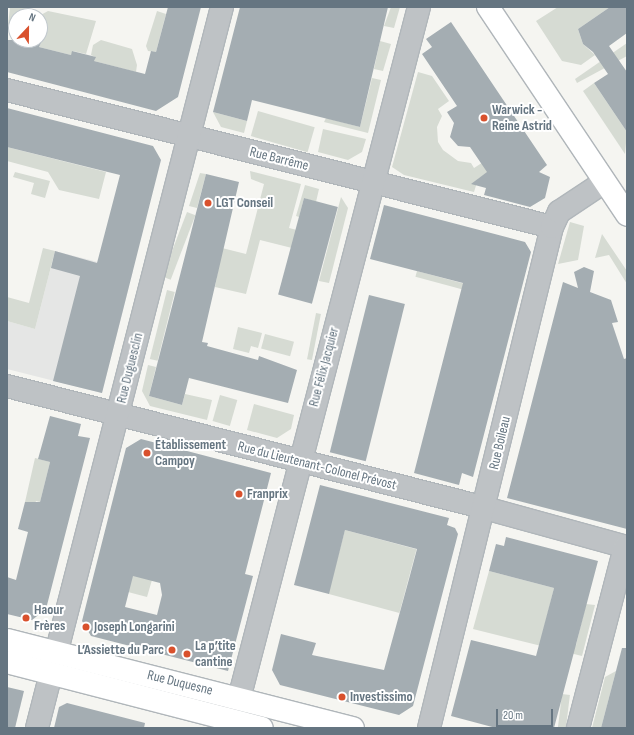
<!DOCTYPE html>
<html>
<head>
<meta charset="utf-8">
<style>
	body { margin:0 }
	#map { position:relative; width:634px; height:735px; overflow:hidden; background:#f5f5f1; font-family:"Sofia Sans Condensed",sans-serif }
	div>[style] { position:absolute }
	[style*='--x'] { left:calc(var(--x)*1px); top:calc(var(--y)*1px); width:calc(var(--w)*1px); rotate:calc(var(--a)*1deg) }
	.built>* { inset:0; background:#e5e6e5 }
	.green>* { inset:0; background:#d6dbd3; transform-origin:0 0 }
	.building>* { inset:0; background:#a4adb2; transform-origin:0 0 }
	.roads { filter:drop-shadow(1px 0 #b0b6ba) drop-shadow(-1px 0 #b0b6ba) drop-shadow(0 1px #b0b6ba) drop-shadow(0 -1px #b0b6ba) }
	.street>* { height:22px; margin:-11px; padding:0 11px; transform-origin:11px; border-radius:11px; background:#bec2c5 }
	.secondary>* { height:22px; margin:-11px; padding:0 11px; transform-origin:11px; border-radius:11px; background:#fff }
	.primary>* { height:22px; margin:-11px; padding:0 11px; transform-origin:11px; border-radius:11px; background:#fff }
	.dots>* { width:11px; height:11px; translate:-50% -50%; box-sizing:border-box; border:2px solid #fff; border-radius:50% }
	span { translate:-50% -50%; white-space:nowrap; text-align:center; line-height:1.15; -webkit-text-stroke:4px #fff; paint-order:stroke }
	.poi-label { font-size:14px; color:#657581; font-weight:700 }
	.left { translate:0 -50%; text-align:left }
	.right { translate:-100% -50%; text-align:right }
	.street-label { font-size:14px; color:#657581 }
	.frame { position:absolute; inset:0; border:8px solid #657581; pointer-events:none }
	.north { position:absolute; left:8px; top:8px; width:40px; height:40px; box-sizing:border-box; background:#fff; border:1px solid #c1c8cd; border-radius:50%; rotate:22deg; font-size:11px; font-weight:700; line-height:16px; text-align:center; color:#657581 }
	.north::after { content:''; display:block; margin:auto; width:14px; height:18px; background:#d9512d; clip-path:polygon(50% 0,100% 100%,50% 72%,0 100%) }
	.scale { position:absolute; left:496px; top:709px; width:57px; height:18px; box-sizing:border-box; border:2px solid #657581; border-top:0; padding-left:5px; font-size:12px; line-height:14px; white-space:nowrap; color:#657581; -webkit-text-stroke:3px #fff; paint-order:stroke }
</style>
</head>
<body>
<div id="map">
	<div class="built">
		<div style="clip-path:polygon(55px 251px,133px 271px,102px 393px,7px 369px,7px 321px,35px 329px)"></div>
	</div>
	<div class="green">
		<div style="clip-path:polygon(10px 7px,31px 7px,8px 25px)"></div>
		<div style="clip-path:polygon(391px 7px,400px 7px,394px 28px,384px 26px)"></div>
		<div style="clip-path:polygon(558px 7px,610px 7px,578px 29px,583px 44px,595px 55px,581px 65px,562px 61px,536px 21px)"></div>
		<div style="clip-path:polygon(48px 11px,96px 21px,86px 54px,73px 51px,71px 55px,39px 47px,41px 43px,31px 40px,40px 40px,39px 16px)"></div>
		<div style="clip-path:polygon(157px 11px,166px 14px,156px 52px,148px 51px,146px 46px)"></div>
		<div style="clip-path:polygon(101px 40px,132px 49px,137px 65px,136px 72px,94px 61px,95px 57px,91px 55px,93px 45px)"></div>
		<div style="clip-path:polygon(380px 41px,391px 44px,383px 71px,374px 69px)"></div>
		<div style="clip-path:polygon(627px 43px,627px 56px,577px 83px,575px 79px)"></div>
		<div style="clip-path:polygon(418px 72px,432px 76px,449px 101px,438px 109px,442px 116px,437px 127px,438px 142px,443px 150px,458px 161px,471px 163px,474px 168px,491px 157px,498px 166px,478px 179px,474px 192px,404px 175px,392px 167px)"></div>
		<div style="clip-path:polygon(372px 78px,381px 80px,368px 133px,324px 122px,326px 118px,360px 127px)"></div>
		<div style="clip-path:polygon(594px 83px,627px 132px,625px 154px,583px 91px)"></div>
		<div style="left:258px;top:111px;width:59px;height:26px;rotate:16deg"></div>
		<div style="clip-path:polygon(213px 112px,247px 121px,244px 133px,221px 127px)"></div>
		<div style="clip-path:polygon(323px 129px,366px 139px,362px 152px,348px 160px,318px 152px)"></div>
		<div style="clip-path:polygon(7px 147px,106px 172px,99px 199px,59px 190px,48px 172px,7px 161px)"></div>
		<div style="clip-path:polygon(250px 171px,301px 184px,289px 228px,297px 230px,292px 248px,260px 240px,246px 294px,215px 287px,222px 248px,246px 254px,264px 184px,251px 179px)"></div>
		<div style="clip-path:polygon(15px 172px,50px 181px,45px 198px,31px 194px,34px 183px,13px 177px)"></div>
		<div style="clip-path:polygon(200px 173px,206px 174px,197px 208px,189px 206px)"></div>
		<div style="clip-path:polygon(305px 185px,319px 189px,316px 202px,304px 198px,299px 217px,296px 216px)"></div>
		<div style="clip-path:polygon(341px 197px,348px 208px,329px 283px,319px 281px)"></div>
		<div style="left:187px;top:212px;width:9px;height:69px;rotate:21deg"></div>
		<div style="clip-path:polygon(570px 222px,584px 226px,578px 260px,558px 264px)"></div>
		<div style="clip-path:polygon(602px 234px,627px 271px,627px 284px,609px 255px,595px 258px)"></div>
		<div style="clip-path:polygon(43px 248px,55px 251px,35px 329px,7px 321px,7px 297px,29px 303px)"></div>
		<div style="left:417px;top:271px;width:48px;height:6px;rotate:15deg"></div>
		<div style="left:167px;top:290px;width:8px;height:71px;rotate:14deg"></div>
		<div style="left:316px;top:313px;width:5px;height:47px;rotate:11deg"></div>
		<div style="clip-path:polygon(238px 327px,262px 333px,258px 348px,251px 346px,249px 353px,233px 349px)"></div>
		<div style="left:265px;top:334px;width:30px;height:15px;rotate:15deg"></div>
		<div style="clip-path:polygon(148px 365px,156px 367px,149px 396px,182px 405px,185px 394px,212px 400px,207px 420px,150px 406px,142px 391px)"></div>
		<div style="left:220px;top:395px;width:18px;height:27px;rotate:16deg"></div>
		<div style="clip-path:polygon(254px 404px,294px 415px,291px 429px,277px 438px,247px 430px)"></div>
		<div style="clip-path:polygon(35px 458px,50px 462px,40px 502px,36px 501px,35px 504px,25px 502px)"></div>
		<div style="left:345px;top:530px;width:74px;height:66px;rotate:15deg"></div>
		<div style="clip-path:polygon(161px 549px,147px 597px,128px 592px,134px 568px)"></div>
		<div style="clip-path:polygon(489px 571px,554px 588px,542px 636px,576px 645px,586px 604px,595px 605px,582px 656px,473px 629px)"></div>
		<div style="clip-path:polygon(616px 671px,601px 728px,592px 728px,605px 677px)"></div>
		<div style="left:562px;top:694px;width:8px;height:35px;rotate:7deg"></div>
	</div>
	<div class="building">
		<div style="clip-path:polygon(168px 7px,201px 7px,178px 97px,156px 111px,7px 72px,7px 40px,31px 40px,41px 43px,39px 47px,71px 55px,72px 51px,96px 57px,94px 61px,145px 74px,151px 51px,156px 52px)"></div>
		<div style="clip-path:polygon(240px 7px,388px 7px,360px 127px,252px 100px,247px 121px,213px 112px)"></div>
		<div style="clip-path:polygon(610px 7px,627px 7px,627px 33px,609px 46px,627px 72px,627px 132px,594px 83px,608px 74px,593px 52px,583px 44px,578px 29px)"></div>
		<div style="clip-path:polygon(451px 22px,547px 165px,539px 172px,550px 177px,545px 198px,530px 207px,484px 195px,486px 188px,471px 184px,487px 172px,470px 147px,458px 146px,450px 137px,454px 123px,447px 112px,457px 106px,422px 54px,432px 47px,426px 39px)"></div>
		<div style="clip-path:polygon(7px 108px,153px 146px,161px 160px,102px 393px,53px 381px,80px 276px,51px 268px,55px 251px,97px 263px,120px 175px,7px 147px)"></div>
		<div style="clip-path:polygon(206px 174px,239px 182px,202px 342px,208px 343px,207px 346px,258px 360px,259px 356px,297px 370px,288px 403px,189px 378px,182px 405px,149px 396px)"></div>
		<div style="left:304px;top:198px;width:35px;height:100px;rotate:15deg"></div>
		<div style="clip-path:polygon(384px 205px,525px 242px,531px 252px,473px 477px,462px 473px,459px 485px,414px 473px,463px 283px,370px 259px)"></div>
		<div style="clip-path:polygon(584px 267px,594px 271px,590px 292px,611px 300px,618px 322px,612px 323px,624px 359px,627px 358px,627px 529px,507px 498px,563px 282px,578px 288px,574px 272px)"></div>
		<div style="left:369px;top:295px;width:37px;height:162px;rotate:14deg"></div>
		<div style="clip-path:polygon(50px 416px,81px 424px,78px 436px,90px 438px,46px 609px,32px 620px,7px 614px,7px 577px,16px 580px,28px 532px,18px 529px,25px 502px,40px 502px,50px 462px,38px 459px)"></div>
		<div style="clip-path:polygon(evenodd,141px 439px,271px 473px,245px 574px,253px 576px,228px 671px,91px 636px,82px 621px,126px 448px,141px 439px,133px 576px,160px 583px,162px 595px,157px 615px,125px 607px,133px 576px)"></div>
		<div style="clip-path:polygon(320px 485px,449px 518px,447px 525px,455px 528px,458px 534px,413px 706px,399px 715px,280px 685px,272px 670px,281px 634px,316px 643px,312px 655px,384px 670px,409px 579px,417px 549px,345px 530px,329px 594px,294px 585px)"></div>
		<div style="clip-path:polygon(506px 537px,598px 561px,554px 728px,496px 728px,451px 716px,471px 640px,536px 656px,554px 588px,489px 571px,496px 544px,504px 546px)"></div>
		<div style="clip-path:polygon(622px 648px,627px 648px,627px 728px,601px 728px)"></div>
		<div style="clip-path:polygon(7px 687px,24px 691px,15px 728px,7px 728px)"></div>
		<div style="clip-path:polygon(67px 703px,145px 723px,144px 728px,54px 728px,59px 707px)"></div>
	</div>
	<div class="roads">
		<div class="street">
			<div style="--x:7;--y:90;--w:562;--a:14.11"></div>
			<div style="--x:7;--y:386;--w:493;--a:14.3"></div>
			<div style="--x:485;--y:508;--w:147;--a:15.4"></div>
			<div style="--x:234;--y:718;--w:735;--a:-75.42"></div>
			<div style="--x:37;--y:728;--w:744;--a:-75.61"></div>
			<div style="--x:429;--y:728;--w:516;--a:-76.21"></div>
			<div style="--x:552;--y:227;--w:17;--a:-65"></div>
			<div style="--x:559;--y:212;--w:54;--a:-33.7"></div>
			<div style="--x:578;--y:728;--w:187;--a:-75.4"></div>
		</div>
		<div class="secondary">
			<div style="--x:488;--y:7;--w:250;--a:56.2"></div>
		</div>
		<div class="primary">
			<div style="--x:7;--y:640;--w:357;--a:14.3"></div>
			<div style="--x:7;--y:662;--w:263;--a:14.5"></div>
		</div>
	</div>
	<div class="dots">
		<div style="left:484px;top:118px;background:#d9512d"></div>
		<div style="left:208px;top:203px;background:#d9512d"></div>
		<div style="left:147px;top:453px;background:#d9512d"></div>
		<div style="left:239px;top:494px;background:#d9512d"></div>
		<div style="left:26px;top:618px;background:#d9512d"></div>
		<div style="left:86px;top:627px;background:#d9512d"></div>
		<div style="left:172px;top:650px;background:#d9512d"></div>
		<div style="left:187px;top:654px;background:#d9512d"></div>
		<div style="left:342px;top:697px;background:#d9512d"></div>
	</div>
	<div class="poi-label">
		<span class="left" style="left:492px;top:118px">Warwick -<br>Reine Astrid</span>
		<span class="left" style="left:216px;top:203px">LGT Conseil</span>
		<span class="left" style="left:155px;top:453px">Établissement<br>Campoy</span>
		<span class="left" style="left:247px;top:494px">Franprix</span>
		<span class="left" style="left:34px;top:618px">Haour<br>Frères</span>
		<span class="left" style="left:94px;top:627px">Joseph Longarini</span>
		<span class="left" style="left:195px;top:654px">La p’tite<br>cantine</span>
		<span class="right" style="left:164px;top:650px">L’Assiette du Parc</span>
		<span class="left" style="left:350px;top:697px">Investissimo</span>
	</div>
	<div class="street-label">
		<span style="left:279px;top:159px;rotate:14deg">Rue Barrême</span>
		<span style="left:324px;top:367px;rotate:-75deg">Rue Félix Jacquier</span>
		<span style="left:130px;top:368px;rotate:-76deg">Rue Duguesclin</span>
		<span style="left:500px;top:443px;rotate:-77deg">Rue Boileau</span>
		<span style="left:317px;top:466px;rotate:14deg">Rue du Lieutenant-Colonel Prévost</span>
		<span style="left:180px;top:683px;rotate:14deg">Rue Duquesne</span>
	</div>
	<div class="frame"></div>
	<div class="north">N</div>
	<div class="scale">20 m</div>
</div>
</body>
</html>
